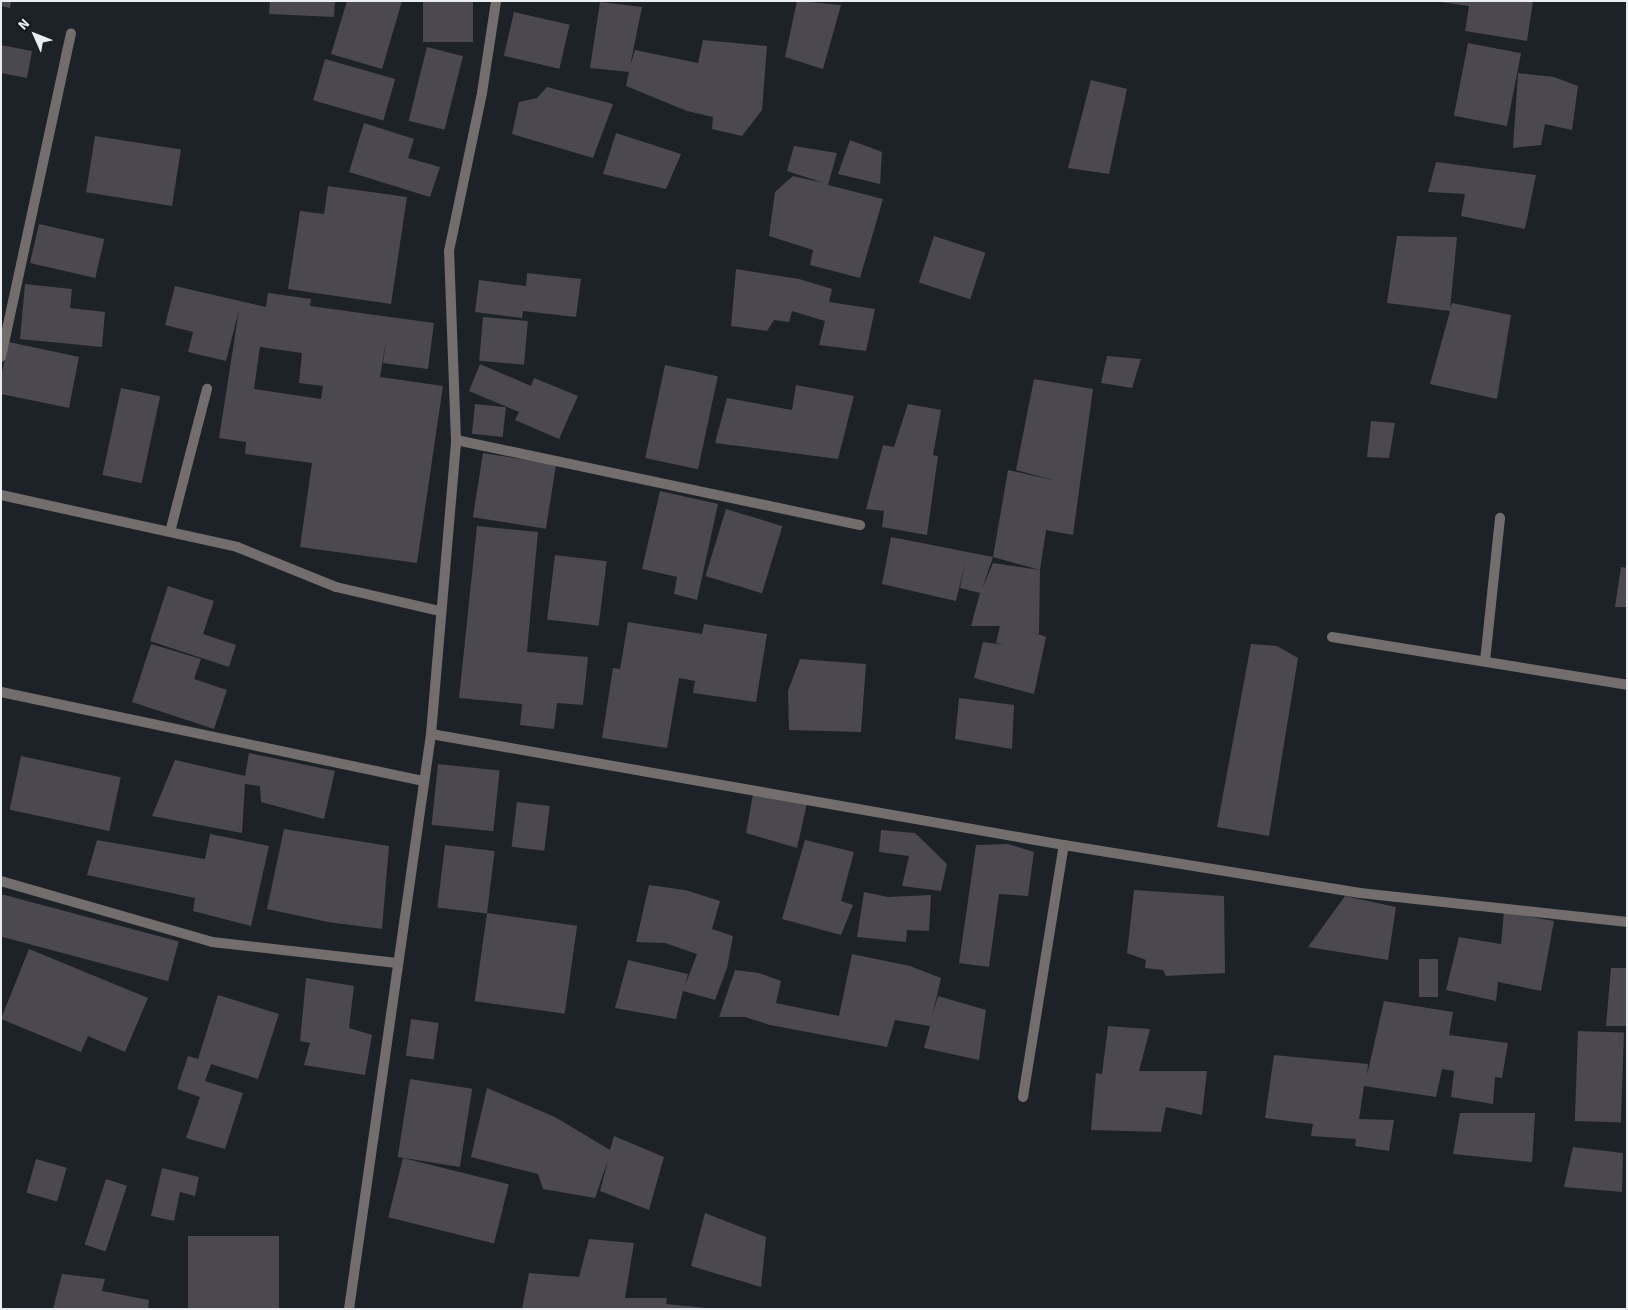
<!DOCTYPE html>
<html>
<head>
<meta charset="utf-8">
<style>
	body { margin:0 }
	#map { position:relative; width:1628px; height:1310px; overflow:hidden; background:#1d2228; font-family:"Source Sans 3",sans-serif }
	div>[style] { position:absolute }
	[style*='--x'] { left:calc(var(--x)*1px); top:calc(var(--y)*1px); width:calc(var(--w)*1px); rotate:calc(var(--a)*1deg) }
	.building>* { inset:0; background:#4b484f; transform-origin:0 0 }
	.lane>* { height:10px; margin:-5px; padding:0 5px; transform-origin:5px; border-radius:5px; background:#736e6d }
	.street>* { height:10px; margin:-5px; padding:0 5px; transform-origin:5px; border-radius:5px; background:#736e6d }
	span { translate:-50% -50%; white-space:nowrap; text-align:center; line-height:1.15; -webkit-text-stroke:4px #14191e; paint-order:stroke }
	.frame { position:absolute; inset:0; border:2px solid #eaeef1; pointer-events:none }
	.north { position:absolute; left:10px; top:10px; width:50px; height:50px; -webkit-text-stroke:4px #14191e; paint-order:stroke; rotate:314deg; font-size:14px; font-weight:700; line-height:20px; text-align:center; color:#eaeef1 }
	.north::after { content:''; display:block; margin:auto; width:18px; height:22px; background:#eaeef1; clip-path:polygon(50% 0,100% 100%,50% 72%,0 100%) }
</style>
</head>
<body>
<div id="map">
	<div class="building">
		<div style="clip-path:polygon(1px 1px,11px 1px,10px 8px,1px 6px)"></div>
		<div style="clip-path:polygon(270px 1px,335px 1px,334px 17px,269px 14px)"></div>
		<div style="clip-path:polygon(347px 1px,402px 1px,382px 69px,331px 54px)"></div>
		<div style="left:423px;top:1px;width:50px;height:41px"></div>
		<div style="clip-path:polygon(797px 1px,841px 5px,823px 69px,785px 57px)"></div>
		<div style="clip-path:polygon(1433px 1px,1533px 1px,1527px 41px,1465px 31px,1469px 6px)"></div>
		<div style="clip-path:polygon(600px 2px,642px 7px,630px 66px,635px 50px,698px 63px,703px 40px,767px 46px,762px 110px,742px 136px,712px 129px,713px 117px,687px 111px,626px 86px,629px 72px,590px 68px)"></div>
		<div style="left:514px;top:12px;width:57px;height:45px;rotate:13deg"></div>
		<div style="left:1468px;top:43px;width:54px;height:74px;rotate:11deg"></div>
		<div style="clip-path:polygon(1px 45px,32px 51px,27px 78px,1px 73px)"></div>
		<div style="left:427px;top:47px;width:37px;height:76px;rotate:14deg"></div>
		<div style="left:325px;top:59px;width:73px;height:43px;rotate:16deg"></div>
		<div style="clip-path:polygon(1518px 73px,1554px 77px,1578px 86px,1572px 130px,1545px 124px,1541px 145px,1513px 148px)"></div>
		<div style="clip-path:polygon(1091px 80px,1127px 89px,1109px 174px,1068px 168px)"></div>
		<div style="clip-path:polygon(547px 87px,613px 104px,593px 158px,512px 134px,519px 102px,537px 98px)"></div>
		<div style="clip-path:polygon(364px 123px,414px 139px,408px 158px,440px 167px,430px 197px,349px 172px)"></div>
		<div style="clip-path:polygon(616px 133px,681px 154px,666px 189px,603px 174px)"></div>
		<div style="left:95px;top:136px;width:87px;height:57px;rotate:9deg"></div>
		<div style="clip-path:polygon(850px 140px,882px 152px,880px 184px,838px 174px)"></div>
		<div style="clip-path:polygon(794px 146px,837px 153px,828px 185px,883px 199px,860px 278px,810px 265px,813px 250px,769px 236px,775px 192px,793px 176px,824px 183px,787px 171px)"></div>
		<div style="clip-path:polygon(1436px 162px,1536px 175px,1525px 229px,1461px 216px,1465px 194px,1428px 192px)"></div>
		<div style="clip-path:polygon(328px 186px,407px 197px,391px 304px,288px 289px,300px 211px,324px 214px)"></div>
		<div style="left:39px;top:224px;width:67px;height:40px;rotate:13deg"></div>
		<div style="left:934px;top:236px;width:54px;height:49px;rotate:18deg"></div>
		<div style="clip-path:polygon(1397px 236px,1457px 237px,1450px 309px,1452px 303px,1511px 315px,1497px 399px,1430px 384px,1450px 311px,1387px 303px)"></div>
		<div style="clip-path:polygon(736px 269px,799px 279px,832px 289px,829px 302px,875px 309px,866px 351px,819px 345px,825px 321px,792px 311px,789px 322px,774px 320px,767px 331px,731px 326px)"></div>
		<div style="clip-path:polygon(527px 273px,581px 279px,576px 317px,523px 311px,522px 318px,475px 312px,479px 280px,526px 286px)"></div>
		<div style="clip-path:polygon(25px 284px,72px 289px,70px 308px,105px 312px,102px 347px,20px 339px)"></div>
		<div style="clip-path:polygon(evenodd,175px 286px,266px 307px,268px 293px,311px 299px,310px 306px,434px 323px,428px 369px,383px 363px,386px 340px,380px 377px,443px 386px,417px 563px,300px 547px,312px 463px,245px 454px,246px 442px,219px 438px,239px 310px,226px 361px,188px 352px,193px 332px,165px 325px,175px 286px,260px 347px,302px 353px,299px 383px,323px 386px,321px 399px,254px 389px,260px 347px)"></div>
		<div style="left:483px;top:317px;width:45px;height:44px;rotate:5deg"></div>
		<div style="clip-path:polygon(9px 342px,79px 357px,69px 408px,1px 394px,1px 376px)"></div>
		<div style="clip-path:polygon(1107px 356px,1141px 359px,1132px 388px,1101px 383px)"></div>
		<div style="clip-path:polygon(480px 364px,531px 386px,534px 378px,578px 396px,559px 439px,515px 420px,519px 412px,469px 391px)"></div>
		<div style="left:665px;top:365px;width:54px;height:95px;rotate:12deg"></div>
		<div style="clip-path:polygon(evenodd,1034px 379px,1093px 389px,1073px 535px,1046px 530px,1040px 570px,1039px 634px,1032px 632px,1046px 637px,1034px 694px,974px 678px,983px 642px,1005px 645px,996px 643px,1000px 626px,971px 626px,980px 593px,960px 588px,965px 563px,956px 601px,882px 584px,891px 537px,993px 557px,1008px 470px,1057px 481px,1016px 470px,1034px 379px,993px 557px,1040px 570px,993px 563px,982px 589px,993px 557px)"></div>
		<div style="clip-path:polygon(796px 385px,854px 396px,838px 459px,715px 443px,727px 398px,792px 410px)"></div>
		<div style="left:121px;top:388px;width:40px;height:89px;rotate:12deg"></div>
		<div style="left:475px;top:404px;width:31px;height:30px;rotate:6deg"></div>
		<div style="clip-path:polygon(908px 404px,941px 410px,933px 455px,938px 456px,927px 535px,882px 527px,884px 511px,866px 509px,883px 445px,894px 447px)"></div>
		<div style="clip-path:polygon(1371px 421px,1395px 423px,1389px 458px,1367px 457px)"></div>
		<div style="left:483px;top:453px;width:74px;height:65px;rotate:9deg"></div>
		<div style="clip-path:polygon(660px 491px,718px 504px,697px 600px,674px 594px,677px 577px,642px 569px)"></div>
		<div style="left:726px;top:509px;width:59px;height:70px;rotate:17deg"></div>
		<div style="clip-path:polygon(477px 526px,538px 532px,527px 652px,588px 657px,583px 705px,557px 703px,554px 729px,520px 725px,522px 704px,459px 698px)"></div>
		<div style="left:555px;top:555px;width:52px;height:65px;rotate:7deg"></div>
		<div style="clip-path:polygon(1621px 567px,1627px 568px,1627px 607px,1615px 607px)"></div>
		<div style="clip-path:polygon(168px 586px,214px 601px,203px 634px,236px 645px,229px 667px,150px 641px)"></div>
		<div style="clip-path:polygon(628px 622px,702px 634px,704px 624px,767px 634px,756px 702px,693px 693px,695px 681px,679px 678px,667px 748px,602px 738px,613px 668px,620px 669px)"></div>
		<div style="clip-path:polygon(151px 644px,201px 659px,194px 679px,227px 690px,214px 729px,132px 702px)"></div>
		<div style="clip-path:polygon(1251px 644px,1277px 646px,1298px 658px,1269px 836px,1217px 827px)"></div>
		<div style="clip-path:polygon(800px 659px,866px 664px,861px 732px,789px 730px,788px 691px)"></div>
		<div style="clip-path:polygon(959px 698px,1014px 705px,1012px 749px,955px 739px)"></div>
		<div style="clip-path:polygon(249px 753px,335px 771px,324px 819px,261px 802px,260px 786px,245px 784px,242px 833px,152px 816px,175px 760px,245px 776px)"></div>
		<div style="left:21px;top:756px;width:102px;height:55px;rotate:12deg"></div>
		<div style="left:438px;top:764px;width:62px;height:61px;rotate:6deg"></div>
		<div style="clip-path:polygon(753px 794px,807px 803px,797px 848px,746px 833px)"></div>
		<div style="left:517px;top:802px;width:33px;height:45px;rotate:7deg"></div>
		<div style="clip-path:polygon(284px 829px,389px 846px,382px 929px,328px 922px,267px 909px)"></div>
		<div style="clip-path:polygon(881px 830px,915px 833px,947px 864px,941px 891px,902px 886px,909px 856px,879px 852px)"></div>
		<div style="clip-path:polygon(210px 834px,269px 846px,251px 926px,193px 911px,195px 898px,87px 875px,97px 840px,205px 859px)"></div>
		<div style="clip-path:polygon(805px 840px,854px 852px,841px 901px,853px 905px,841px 935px,782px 919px)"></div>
		<div style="clip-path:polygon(1008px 844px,1034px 852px,1028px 896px,999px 894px,989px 967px,959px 963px,976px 845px)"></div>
		<div style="left:445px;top:845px;width:50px;height:63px;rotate:7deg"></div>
		<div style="clip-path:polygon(649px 885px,685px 890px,720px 901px,712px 929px,733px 936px,727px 968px,715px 1000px,683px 991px,676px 1019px,615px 1008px,628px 960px,688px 974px,685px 986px,697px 954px,665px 943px,636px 942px)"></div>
		<div style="clip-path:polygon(1134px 890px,1224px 896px,1225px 973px,1166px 976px,1163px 970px,1145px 968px,1146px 960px,1127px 953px)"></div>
		<div style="clip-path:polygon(864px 892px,888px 897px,931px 895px,929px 931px,907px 930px,906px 942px,857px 937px)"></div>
		<div style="left:1px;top:894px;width:184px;height:41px;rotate:15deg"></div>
		<div style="clip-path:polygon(1345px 896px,1396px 907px,1388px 960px,1308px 947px)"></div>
		<div style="clip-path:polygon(1504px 912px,1554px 921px,1541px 991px,1498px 982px,1496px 1001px,1446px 990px,1459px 937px,1501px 944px)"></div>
		<div style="left:487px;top:913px;width:91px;height:89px;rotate:8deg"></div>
		<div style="clip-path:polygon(29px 949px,148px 998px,125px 1052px,88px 1036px,81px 1052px,1px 1019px)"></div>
		<div style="clip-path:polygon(852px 954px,910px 966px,941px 978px,932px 1017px,938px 996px,986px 1010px,979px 1060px,924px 1048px,930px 1026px,895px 1020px,887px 1047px,770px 1025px,745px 1017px,719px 1017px,735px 970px,759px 973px,781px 981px,776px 1003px,839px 1016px)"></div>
		<div style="left:1419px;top:959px;width:19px;height:38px"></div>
		<div style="clip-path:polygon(1611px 968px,1627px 968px,1627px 1026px,1606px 1026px)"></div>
		<div style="clip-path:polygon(306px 978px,354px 986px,349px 1028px,372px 1035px,365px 1075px,304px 1065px,310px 1043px,300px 1041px)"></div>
		<div style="clip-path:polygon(218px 995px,279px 1014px,258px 1079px,211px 1064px,205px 1081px,243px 1093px,225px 1149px,186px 1138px,200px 1097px,177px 1089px,188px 1056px,198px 1059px)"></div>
		<div style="clip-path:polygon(1384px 1001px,1453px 1012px,1449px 1035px,1508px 1043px,1502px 1078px,1495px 1077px,1493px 1104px,1451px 1097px,1454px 1071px,1442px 1069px,1436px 1097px,1364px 1086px,1359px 1119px,1394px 1120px,1389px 1151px,1355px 1146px,1356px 1139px,1311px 1136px,1313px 1124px,1265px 1118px,1274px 1055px,1368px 1064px,1367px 1075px)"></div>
		<div style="left:411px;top:1019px;width:28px;height:37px;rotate:8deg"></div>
		<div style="clip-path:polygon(1108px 1026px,1150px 1029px,1139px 1071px,1207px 1071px,1202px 1115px,1166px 1107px,1161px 1132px,1091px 1130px,1096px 1073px,1102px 1074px)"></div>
		<div style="left:1578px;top:1031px;width:46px;height:90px;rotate:2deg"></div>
		<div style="left:410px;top:1079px;width:63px;height:79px;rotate:9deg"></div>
		<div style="clip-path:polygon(487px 1088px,555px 1117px,610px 1150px,614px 1136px,664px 1157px,649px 1210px,600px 1191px,608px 1160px,595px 1198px,543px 1189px,538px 1174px,471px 1157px)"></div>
		<div style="clip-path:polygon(1460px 1113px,1535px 1113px,1532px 1162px,1453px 1154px)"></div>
		<div style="clip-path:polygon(1573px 1147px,1623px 1153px,1622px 1192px,1564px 1187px)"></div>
		<div style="left:403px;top:1158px;width:109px;height:61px;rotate:14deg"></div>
		<div style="left:36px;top:1159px;width:32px;height:35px;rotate:16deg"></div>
		<div style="clip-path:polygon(162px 1168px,199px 1177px,195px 1196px,180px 1192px,174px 1221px,151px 1216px)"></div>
		<div style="left:106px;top:1179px;width:22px;height:69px;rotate:18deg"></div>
		<div style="clip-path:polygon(705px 1213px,766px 1237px,761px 1287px,691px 1266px)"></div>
		<div style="left:188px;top:1236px;width:91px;height:73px"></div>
		<div style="clip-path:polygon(589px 1239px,634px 1243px,625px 1298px,667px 1298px,666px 1304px,717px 1309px,522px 1309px,529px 1273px,579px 1277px)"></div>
		<div style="clip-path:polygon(62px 1274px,105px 1279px,102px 1291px,149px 1300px,148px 1309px,53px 1309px)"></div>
	</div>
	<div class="lane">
		<div style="--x:170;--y:532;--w:148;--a:-75.5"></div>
		<div style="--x:1;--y:692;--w:431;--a:11.9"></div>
	</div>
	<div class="street">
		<div style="--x:1;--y:357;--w:331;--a:-77.8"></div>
		<div style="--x:456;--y:440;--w:413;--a:11.9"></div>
		<div style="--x:1;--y:495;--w:242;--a:12.4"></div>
		<div style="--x:237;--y:547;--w:107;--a:22"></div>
		<div style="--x:336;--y:587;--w:107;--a:13"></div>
		<div style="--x:1332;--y:637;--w:299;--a:9.2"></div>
		<div style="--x:1485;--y:661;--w:144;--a:-84"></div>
		<div style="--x:431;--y:734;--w:643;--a:9.95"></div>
		<div style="--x:1064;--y:845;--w:300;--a:9.2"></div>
		<div style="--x:1360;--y:893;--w:269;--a:6.2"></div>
		<div style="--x:1;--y:881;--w:220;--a:16.1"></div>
		<div style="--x:212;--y:942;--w:186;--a:6.5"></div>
		<div style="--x:1023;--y:1097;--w:255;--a:-80.8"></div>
		<div style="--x:349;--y:1309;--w:581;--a:-81.88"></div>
		<div style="--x:431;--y:734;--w:295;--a:-85.1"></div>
		<div style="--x:456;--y:440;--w:189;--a:-92.1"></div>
		<div style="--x:449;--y:251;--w:161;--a:-78.2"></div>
		<div style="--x:482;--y:93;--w:93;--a:-81.3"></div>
	</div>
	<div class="frame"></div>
	<div class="north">N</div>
</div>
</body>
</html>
